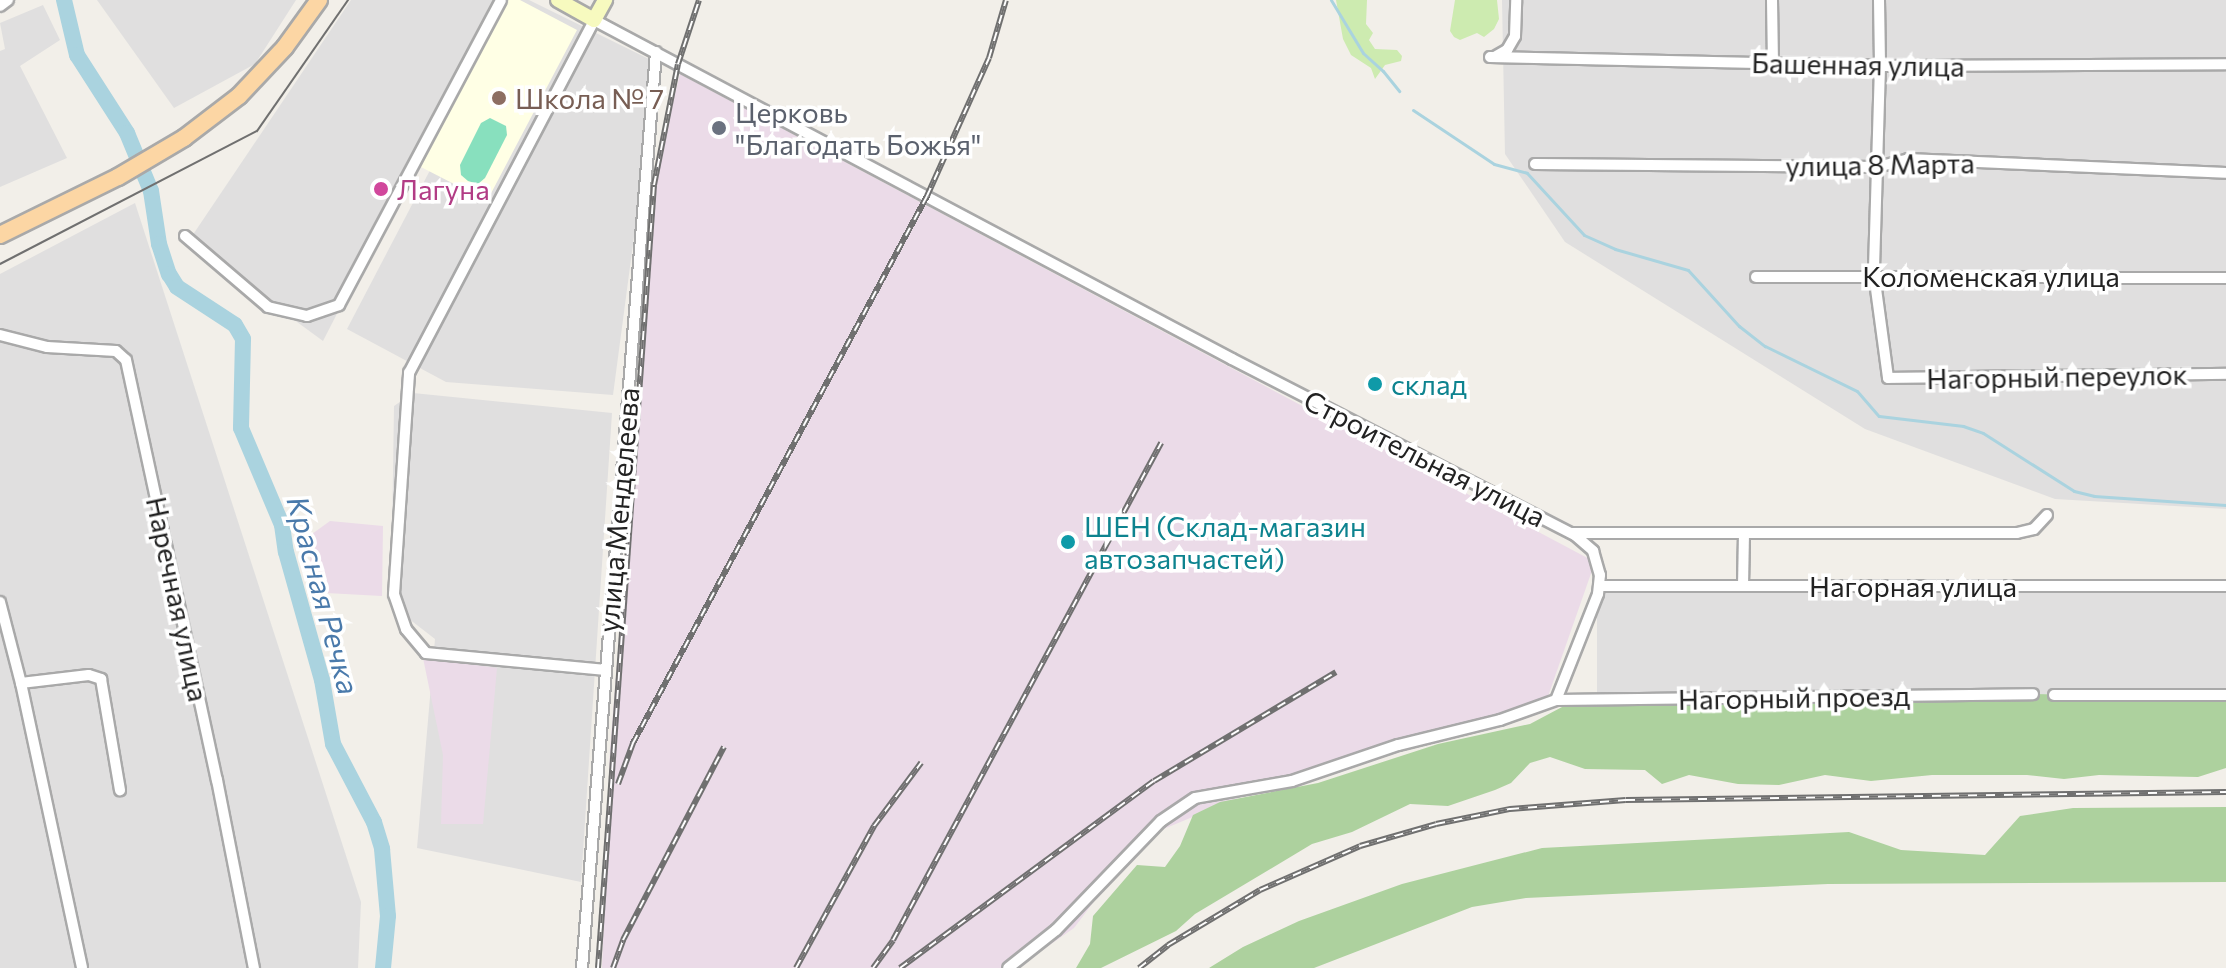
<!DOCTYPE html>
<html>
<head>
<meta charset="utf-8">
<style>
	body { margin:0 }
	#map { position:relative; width:2226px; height:968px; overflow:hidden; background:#f2efe9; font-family:Commissioner,sans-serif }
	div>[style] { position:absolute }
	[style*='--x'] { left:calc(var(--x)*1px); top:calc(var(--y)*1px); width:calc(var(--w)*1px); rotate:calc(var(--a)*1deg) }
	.residential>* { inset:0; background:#e0dfdf; transform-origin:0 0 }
	.industrial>* { inset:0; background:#ebdbe8 }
	.education>* { inset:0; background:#ffffe5 }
	.grass>* { inset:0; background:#cdebb0 }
	.forest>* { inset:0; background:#add19e }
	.pitch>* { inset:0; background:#88e0be }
	.stream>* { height:3px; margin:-1.5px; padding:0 1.5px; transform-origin:1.5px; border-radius:1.5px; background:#aad3df }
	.river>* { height:16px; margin:-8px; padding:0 8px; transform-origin:8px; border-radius:8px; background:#aad3df }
	.roads { filter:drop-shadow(2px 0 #a9a9a9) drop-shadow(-2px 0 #a9a9a9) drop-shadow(0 2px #a9a9a9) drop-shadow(0 -2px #a9a9a9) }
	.street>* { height:10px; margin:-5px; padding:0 5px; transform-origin:5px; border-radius:5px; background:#fff }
	.secondary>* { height:14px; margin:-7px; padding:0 7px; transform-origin:7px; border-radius:7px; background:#f7fabf }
	.primary>* { height:16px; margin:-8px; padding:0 8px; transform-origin:8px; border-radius:8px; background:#fcd6a4 }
	.tram>* { height:2px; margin:-1px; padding:0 1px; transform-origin:1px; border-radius:1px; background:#707070 }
	.rail>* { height:6px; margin-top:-3px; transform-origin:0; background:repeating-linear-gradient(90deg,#fff 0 9px,#707070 0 18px); box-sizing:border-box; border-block:2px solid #707070 }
	.dots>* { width:22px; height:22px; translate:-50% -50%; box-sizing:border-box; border:4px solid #fff; border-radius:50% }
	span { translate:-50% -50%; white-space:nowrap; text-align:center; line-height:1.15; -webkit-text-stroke:7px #fff; paint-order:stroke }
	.street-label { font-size:28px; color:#222 }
	.education-label { font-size:28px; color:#785e54 }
	.left { translate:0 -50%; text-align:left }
	.worship-label { font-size:28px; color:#5b616d }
	.hotel-label { font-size:28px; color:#b23c85 }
	.culture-label { font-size:28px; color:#0d838f }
	.water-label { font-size:30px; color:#4a7aab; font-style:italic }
</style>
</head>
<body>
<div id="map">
	<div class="residential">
		<div style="clip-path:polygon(97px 0,296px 0,255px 64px,174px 108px)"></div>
		<div style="clip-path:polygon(351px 0,498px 0,323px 341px,188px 242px)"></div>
		<div style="clip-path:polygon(519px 0,529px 0,657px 63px,613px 395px,446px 382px,347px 329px)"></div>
		<div style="clip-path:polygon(1502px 0,2226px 0,2226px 509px,2055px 499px,1865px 429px,1565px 242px,1505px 154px)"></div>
		<div style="clip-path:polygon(43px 5px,60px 40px,20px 66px,67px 158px,0 187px,0 51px,5px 49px,0 23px)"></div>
		<div style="clip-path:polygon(135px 203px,361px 902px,358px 968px,0 968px,0 274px)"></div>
		<div style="clip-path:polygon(413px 393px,612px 413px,581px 882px,417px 848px,435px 639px,391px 605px,394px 406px)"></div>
		<div style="left:2226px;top:591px;width:110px;height:629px;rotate:90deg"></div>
	</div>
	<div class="industrial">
		<div style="clip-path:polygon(680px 74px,1595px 562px,1545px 705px,1306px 770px,1142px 838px,1074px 928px,1017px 968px,602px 968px,610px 749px,658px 162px)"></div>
		<div style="clip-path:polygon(330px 521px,383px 526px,382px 596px,308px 592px,312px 534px)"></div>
		<div style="clip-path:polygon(423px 658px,497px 668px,483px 824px,441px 824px,443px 755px)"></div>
	</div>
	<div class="education">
		<div style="clip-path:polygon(508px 0,520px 0,577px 30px,487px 201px,421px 167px)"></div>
	</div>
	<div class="grass">
		<div style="clip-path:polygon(1336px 0,1367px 0,1366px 24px,1373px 33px,1369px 40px,1375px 49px,1397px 50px,1402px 56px,1401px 61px,1385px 65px,1375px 79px,1371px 68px,1351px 55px,1343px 39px)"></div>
		<div style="clip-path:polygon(1455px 0,1497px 0,1499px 19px,1494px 29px,1484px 37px,1477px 33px,1460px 40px,1454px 37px,1450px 31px)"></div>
	</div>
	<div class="forest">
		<div style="clip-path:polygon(2033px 694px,2226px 698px,2226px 768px,2198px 777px,2099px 775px,2064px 779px,2027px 775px,1932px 775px,1871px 781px,1825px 775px,1779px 785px,1738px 784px,1689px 775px,1662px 784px,1645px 770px,1585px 769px,1550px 757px,1530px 763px,1511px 783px,1495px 790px,1448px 806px,1410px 804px,1352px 832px,1312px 844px,1195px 914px,1176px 931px,1101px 968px,1076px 968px,1090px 944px,1093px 916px,1137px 865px,1165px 867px,1180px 846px,1193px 815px,1220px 802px,1318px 783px,1438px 744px,1530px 724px,1562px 707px)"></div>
		<div style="clip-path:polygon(2226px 807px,2226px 882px,1828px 884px,1526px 898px,1472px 907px,1314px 968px,1209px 968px,1243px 947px,1299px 921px,1402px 884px,1542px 848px,1849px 832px,1901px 850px,1985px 855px,2020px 816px,2073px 808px)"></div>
	</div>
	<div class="pitch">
		<div style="clip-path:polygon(490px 118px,506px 126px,507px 135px,485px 178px,478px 184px,468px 181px,461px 175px,460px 165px,481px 123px)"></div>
	</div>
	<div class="stream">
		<div style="--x:1331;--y:0;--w:62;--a:58.9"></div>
		<div style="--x:1363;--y:53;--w:27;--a:42"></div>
		<div style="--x:1383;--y:71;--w:26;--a:51"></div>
		<div style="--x:1413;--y:110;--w:97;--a:33.7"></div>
		<div style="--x:1494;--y:164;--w:34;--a:15"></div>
		<div style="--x:1527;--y:173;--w:84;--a:47.4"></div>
		<div style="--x:1584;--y:235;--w:34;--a:24"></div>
		<div style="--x:1615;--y:249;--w:76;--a:16"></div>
		<div style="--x:1688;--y:270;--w:76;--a:47.7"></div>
		<div style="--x:1739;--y:326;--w:33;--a:38"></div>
		<div style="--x:1765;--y:346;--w:102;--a:26.1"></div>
		<div style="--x:1857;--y:391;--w:33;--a:49"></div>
		<div style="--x:1879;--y:416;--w:85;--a:6.8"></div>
		<div style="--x:1963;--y:426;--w:21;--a:19"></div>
		<div style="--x:1983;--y:433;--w:108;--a:32.5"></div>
		<div style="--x:2074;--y:491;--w:21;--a:14"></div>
		<div style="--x:2094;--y:496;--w:132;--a:3.9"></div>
	</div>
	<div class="river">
		<div style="--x:64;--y:0;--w:57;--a:76.7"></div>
		<div style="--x:77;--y:55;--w:93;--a:57.3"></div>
		<div style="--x:127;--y:133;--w:63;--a:67.5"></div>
		<div style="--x:151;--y:191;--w:54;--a:81.4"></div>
		<div style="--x:159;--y:244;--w:32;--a:72"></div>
		<div style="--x:169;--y:274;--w:15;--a:58"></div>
		<div style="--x:177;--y:287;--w:69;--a:33.2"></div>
		<div style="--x:235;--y:325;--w:16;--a:60"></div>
		<div style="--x:243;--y:339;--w:89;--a:91.3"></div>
		<div style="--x:241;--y:428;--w:105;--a:67.1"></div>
		<div style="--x:282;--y:525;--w:27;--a:82"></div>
		<div style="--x:286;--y:552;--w:133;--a:74.3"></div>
		<div style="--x:322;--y:680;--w:65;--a:80.2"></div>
		<div style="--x:333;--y:744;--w:88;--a:62.3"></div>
		<div style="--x:374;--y:822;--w:28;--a:73"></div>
		<div style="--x:382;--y:849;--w:67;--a:84.9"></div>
		<div style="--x:388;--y:916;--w:52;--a:95.5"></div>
	</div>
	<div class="roads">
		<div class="street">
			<div style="--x:1772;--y:0;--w:63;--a:89.1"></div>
			<div style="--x:1879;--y:0;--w:66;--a:89.1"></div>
			<div style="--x:1880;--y:66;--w:208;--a:91.7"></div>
			<div style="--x:1874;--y:274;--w:105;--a:82.3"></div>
			<div style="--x:1888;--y:378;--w:338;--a:-0.7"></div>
			<div style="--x:0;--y:6;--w:10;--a:-37"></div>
			<div style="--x:1496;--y:56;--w:13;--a:-29"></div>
			<div style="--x:1507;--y:50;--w:16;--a:-60"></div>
			<div style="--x:1515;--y:36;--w:36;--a:-88"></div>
			<div style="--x:1490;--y:57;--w:390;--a:1.3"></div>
			<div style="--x:1880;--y:66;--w:346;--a:-0.3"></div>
			<div style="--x:1535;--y:164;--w:342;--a:0.5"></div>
			<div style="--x:1877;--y:167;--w:32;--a:-14"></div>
			<div style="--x:1908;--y:159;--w:318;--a:2.5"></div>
			<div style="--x:185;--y:236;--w:109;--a:40.5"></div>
			<div style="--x:268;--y:307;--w:40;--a:13"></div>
			<div style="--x:307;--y:316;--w:34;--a:-19"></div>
			<div style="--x:339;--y:305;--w:345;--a:-62"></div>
			<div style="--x:1756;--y:277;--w:470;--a:0.1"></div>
			<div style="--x:0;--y:335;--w:49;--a:14.3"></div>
			<div style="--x:47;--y:347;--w:69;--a:3.3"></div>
			<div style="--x:116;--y:351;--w:13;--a:42"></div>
			<div style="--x:126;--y:360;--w:430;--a:77.8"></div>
			<div style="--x:217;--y:780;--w:192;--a:78.9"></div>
			<div style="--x:1572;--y:533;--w:445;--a:0"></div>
			<div style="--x:2017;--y:533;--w:17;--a:-13"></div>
			<div style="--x:2034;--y:529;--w:19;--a:-47"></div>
			<div style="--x:1600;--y:586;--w:626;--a:0"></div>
			<div style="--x:1743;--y:586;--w:53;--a:-88.9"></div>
			<div style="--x:0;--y:602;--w:84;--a:75.5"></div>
			<div style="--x:21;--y:683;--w:291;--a:77.9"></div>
			<div style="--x:606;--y:670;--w:181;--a:-174.6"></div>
			<div style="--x:426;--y:653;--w:31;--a:-130"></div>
			<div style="--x:406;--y:629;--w:37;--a:-109"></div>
			<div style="--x:394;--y:594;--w:222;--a:-86.1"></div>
			<div style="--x:409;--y:373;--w:399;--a:-62.3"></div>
			<div style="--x:594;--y:20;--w:722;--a:27.98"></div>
			<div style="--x:1232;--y:359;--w:387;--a:27.2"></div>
			<div style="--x:1576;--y:536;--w:23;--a:41"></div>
			<div style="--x:1593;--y:551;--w:25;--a:74"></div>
			<div style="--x:1600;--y:575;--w:19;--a:96"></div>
			<div style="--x:1598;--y:594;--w:114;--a:111.6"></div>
			<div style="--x:1556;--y:700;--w:59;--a:160.3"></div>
			<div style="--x:1500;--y:720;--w:105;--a:166.2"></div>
			<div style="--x:1398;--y:745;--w:112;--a:161.2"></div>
			<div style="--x:1292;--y:781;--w:98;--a:170.1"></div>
			<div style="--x:1195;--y:798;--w:41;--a:145.9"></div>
			<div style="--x:1161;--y:821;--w:151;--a:133.9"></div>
			<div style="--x:1056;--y:930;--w:61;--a:141.6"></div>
			<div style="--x:21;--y:683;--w:68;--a:-6.7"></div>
			<div style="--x:89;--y:675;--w:13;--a:18"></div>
			<div style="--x:101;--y:679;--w:113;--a:80.3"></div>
			<div style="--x:2054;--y:695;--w:172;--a:0"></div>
			<div style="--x:1556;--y:700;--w:477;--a:-0.7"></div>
			<div style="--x:582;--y:968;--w:919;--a:-85.38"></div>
		</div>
		<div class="secondary">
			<div style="--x:558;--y:0;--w:41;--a:29.1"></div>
			<div style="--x:594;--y:20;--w:23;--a:-61"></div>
		</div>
		<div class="primary">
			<div style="--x:0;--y:235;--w:131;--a:-26.2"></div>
			<div style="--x:118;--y:177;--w:77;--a:-30.6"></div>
			<div style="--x:184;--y:138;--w:69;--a:-37.4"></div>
			<div style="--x:239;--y:96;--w:67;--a:-46.8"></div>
			<div style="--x:285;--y:47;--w:58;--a:-54.1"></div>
		</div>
	</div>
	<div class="tram">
		<div style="--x:0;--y:264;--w:289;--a:-27.4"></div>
		<div style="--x:257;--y:131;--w:160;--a:-55.2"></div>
	</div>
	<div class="rail">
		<div style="--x:618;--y:784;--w:44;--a:-69.9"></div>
		<div style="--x:633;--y:743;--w:621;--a:-61.74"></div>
		<div style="--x:927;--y:196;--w:151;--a:-65.8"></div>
		<div style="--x:989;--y:58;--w:60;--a:-73.7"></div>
		<div style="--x:598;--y:968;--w:785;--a:-85.91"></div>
		<div style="--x:654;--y:185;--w:123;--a:-78.8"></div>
		<div style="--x:678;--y:64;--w:67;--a:-71.8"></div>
		<div style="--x:613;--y:968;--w:30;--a:-70"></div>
		<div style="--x:623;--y:940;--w:218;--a:-62.4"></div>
		<div style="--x:796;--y:968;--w:162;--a:-61.2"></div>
		<div style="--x:874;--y:826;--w:79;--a:-53.3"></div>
		<div style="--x:873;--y:968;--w:34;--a:-54"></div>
		<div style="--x:893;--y:940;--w:565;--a:-61.66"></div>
		<div style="--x:900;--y:968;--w:315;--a:-36.4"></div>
		<div style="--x:1154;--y:781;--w:212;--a:-30.9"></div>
		<div style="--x:1139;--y:968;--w:37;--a:-38"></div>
		<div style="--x:1168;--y:945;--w:107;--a:-30.9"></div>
		<div style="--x:1260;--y:890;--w:109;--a:-23.7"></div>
		<div style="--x:1360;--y:846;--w:79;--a:-16.1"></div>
		<div style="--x:1436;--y:824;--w:76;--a:-11.5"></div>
		<div style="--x:1510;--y:809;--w:116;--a:-4.4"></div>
		<div style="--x:1626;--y:800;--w:600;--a:-0.76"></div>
	</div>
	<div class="dots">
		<div style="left:499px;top:98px;background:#8d6e63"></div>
		<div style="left:719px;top:128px;background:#6b7280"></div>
		<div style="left:381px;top:189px;background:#d1479c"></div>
		<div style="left:1375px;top:384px;background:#0f9aa8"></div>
		<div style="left:1068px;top:542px;background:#0f9aa8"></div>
	</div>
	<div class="street-label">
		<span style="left:1858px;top:64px;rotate:1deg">Башенная улица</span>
		<span style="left:1880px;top:164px;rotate:-1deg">улица 8 Марта</span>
		<span style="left:1991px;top:276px">Коломенская улица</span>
		<span style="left:2057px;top:376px;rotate:-1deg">Нагорный переулок</span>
		<span style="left:1425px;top:458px;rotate:27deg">Строительная улица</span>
		<span style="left:618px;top:510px;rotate:-85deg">улица Менделеева</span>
		<span style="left:1913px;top:586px">Нагорная улица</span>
		<span style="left:178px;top:599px;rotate:78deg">Наречная улица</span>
		<span style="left:1794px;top:697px;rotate:-1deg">Нагорный проезд</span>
	</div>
	<div class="education-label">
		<span class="left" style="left:515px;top:98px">Школа № 7</span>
	</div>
	<div class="worship-label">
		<span class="left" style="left:735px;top:128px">Церковь<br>"Благодать Божья"</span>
	</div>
	<div class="hotel-label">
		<span class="left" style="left:397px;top:189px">Лагуна</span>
	</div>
	<div class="culture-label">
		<span class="left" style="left:1391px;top:384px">склад</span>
		<span class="left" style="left:1084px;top:542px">ШЕН (Склад-магазин<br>автозапчастей)</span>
	</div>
	<div class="water-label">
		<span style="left:324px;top:595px;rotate:75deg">Красная Речка</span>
	</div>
</div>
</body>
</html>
